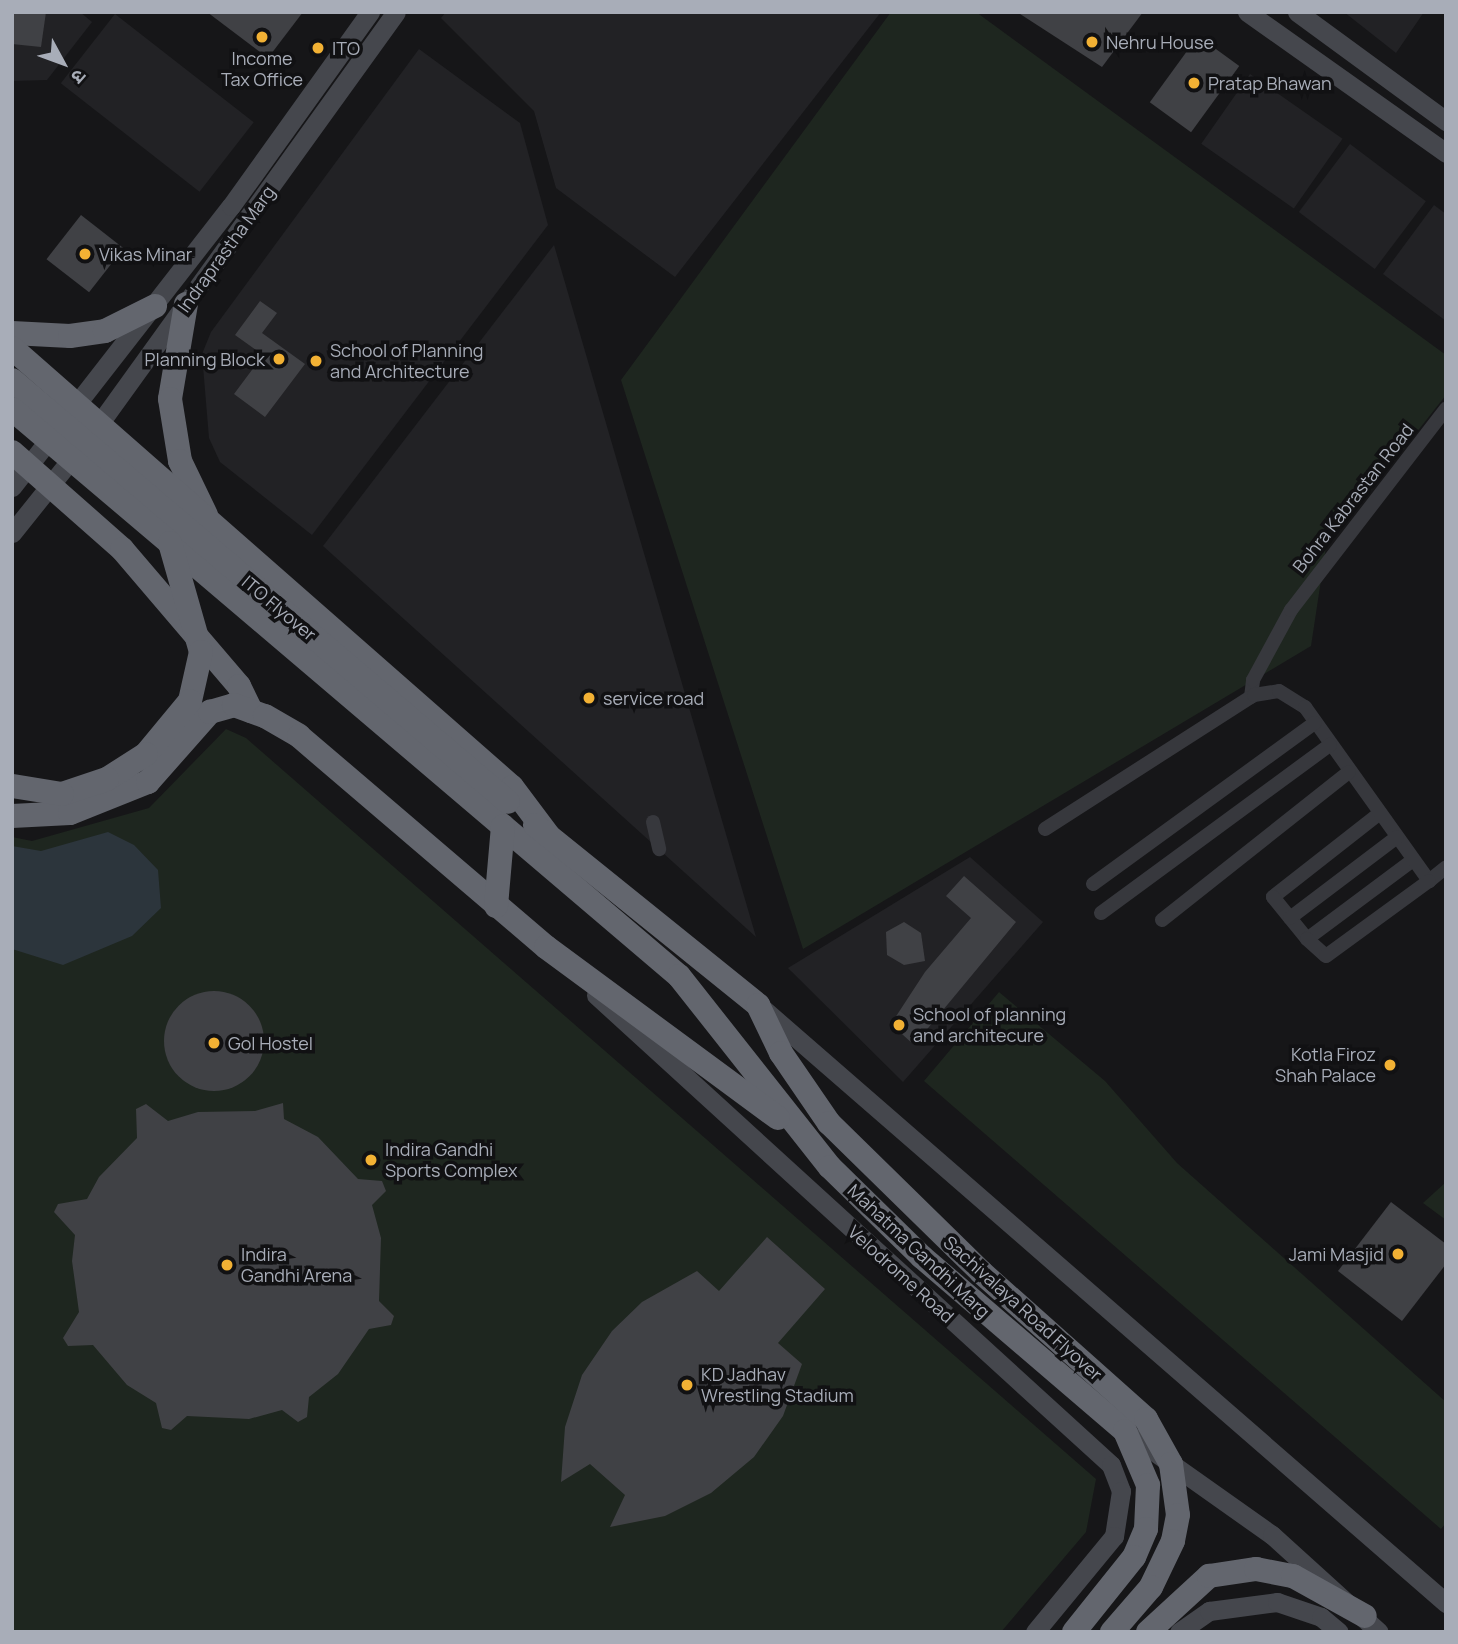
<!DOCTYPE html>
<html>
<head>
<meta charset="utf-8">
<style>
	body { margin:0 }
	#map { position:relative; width:1458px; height:1644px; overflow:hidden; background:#161618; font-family:Manrope,"Noto Sans Devanagari",sans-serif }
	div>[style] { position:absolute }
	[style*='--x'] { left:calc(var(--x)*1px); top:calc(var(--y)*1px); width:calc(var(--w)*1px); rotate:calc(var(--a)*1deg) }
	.built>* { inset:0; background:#222225; transform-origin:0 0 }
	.green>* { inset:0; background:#1e261f }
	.water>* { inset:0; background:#2c353c }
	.building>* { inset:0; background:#404145; transform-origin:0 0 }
	.round { border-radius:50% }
	.street>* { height:14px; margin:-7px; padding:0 7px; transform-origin:7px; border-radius:7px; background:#37383d }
	.secondary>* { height:19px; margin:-9.5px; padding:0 9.5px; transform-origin:9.5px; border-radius:9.5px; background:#45474d }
	.highway>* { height:24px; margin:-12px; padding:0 12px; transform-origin:12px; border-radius:12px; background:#63666e }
	.highway-bridge>* { height:24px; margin:-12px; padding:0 12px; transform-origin:12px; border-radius:12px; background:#63666e }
	.dots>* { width:19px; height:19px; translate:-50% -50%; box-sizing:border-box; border:4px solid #111113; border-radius:50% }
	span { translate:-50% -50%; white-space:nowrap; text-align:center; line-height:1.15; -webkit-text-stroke:7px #111113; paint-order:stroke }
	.poi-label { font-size:18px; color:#a8adb8 }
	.left { translate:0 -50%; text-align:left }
	.right { translate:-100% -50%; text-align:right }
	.street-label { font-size:18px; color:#a8adb8 }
	.frame { position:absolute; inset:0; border:14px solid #a8adb8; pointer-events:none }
	.north { position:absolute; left:28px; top:28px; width:70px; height:70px; -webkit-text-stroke:5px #111113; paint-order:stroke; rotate:131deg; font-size:19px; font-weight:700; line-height:28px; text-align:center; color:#a8adb8 }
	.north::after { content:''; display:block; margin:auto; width:24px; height:32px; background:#a8adb8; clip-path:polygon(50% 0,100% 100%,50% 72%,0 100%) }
</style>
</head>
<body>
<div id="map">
	<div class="built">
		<div style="clip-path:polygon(12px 12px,80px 12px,92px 22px,47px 80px,12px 81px)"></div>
		<div style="clip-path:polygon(446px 12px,881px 12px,675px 277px,556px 188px,534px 111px,441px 18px)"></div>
		<div style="clip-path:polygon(1344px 12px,1424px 12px,1396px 53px)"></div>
		<div style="left:115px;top:14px;width:176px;height:88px;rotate:38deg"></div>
		<div style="clip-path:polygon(419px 49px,520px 123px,548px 225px,312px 535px,220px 462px,209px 438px,202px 354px,211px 332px)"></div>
		<div style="left:1250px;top:74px;width:113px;height:85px;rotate:35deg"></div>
		<div style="left:1350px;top:144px;width:95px;height:85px;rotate:37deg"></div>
		<div style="clip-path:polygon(1434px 205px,1446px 214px,1446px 321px,1383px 274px)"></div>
		<div style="clip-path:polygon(554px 245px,756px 937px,323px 546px)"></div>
		<div style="clip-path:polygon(970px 857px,1043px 922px,903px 1082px,788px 968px)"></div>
	</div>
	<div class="green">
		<div style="clip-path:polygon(891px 12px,976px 12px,1446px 355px,1446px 395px,1326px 547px,1311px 646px,803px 949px,621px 380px)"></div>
		<div style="clip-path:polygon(226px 729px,246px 738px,1096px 1479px,1086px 1532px,1001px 1632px,12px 1632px,12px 837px,32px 841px,149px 808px)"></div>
		<div style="clip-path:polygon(999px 992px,1105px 1081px,1177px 1163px,1446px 1402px,1446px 1523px,1441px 1529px,924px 1081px)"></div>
		<div style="clip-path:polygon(1446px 1182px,1446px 1220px,1423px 1203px)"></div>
	</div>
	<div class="water">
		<div style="clip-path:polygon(108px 832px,134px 845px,158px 870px,161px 908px,132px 936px,63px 965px,12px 949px,12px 846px,41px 851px)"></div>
	</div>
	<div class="building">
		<div style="clip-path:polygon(12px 12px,46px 12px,41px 47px,12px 44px)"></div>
		<div style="clip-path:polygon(207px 12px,303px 12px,268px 58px)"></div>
		<div style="clip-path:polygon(1017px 12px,1143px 12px,1102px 67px)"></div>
		<div style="left:1198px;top:36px;width:51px;height:82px;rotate:36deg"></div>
		<div style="left:81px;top:215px;width:54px;height:56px;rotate:38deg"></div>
		<div style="clip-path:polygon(260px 301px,277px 313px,262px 333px,305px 364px,265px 417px,234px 394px,263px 355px,235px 335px)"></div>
		<div style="clip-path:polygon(964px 876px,1016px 922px,914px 1045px,891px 1024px,925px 972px,971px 918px,946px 896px)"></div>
		<div style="clip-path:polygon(904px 922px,921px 933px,925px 961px,904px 965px,887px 955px,886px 932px)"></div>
		<div class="round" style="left:164px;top:991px;width:100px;height:100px"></div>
		<div style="clip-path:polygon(283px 1103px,284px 1119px,318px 1137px,358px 1179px,382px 1181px,386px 1191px,372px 1205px,381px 1238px,379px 1301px,394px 1316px,391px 1325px,369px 1329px,338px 1374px,309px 1397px,307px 1417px,298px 1422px,282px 1410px,249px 1419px,187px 1416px,171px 1430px,162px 1428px,156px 1403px,127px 1385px,93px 1345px,68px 1346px,63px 1338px,79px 1312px,72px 1261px,75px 1235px,54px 1212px,58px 1204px,87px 1199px,99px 1177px,137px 1138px,136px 1109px,146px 1104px,168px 1121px,198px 1112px,255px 1111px)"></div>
		<div style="clip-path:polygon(1391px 1202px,1446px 1244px,1446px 1264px,1402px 1321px,1338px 1271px)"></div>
		<div style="clip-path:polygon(767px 1237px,825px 1289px,778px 1343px,802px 1364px,783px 1416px,754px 1457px,711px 1493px,665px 1516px,610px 1527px,625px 1495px,590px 1464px,561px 1482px,565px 1427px,582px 1375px,612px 1331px,642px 1302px,697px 1271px,719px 1291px)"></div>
	</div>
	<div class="street">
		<div style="--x:1251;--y:697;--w:17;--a:-83"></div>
		<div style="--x:1253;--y:680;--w:80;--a:-61.5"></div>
		<div style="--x:1291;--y:610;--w:254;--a:-52.4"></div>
		<div style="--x:1380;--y:813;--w:136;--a:141.9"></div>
		<div style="--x:1273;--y:897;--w:54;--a:51"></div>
		<div style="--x:1307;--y:939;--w:132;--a:-36.7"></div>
		<div style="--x:653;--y:822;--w:28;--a:77"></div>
		<div style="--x:1045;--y:829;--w:248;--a:-32.7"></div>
		<div style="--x:1254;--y:695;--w:25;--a:-9"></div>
		<div style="--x:1279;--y:691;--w:31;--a:32"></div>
		<div style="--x:1305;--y:707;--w:214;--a:54.5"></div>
		<div style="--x:1429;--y:881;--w:22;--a:-39"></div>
		<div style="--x:1093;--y:884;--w:274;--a:-36"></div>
		<div style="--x:1101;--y:913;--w:284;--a:-36.3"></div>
		<div style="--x:1290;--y:918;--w:134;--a:-37.1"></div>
		<div style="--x:1162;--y:920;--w:238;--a:-38.4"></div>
		<div style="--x:1307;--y:939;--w:25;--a:42"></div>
		<div style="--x:1326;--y:956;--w:127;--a:-36.1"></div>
	</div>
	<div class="secondary">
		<div style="--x:1247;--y:12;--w:244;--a:35.3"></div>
		<div style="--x:1297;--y:12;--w:185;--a:36.2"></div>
		<div style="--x:12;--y:487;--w:356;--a:-52.1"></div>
		<div style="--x:231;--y:206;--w:239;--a:-54.4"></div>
		<div style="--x:12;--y:533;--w:136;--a:-51.3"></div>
		<div style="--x:97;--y:427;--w:511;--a:-54.23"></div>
		<div style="--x:596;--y:995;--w:697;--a:42.38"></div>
		<div style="--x:1111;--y:1465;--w:28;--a:69"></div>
		<div style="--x:1121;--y:1491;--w:46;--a:98.8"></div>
		<div style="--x:1114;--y:1536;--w:124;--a:129.5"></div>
		<div style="--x:762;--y:1008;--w:907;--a:41.02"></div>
		<div style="--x:1125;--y:1431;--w:180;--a:35.3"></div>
		<div style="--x:1272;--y:1535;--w:144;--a:42.2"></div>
		<div style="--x:1179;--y:1632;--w:37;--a:-35"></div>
		<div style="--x:1209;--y:1611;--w:69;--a:-7.5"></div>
		<div style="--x:1277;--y:1602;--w:46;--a:18.8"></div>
		<div style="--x:1321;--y:1617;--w:23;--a:40"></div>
	</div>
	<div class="highway">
		<div style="--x:186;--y:304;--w:96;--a:99.6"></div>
		<div style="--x:170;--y:399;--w:63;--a:80.8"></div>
		<div style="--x:180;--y:461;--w:60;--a:64.3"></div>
		<div style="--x:12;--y:333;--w:58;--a:3"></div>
		<div style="--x:70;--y:336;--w:35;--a:-8"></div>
		<div style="--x:105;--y:331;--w:56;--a:-26.6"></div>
		<div style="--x:12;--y:348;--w:665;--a:41.28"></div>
		<div style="--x:512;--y:787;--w:60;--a:53.1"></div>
		<div style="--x:12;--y:452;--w:147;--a:41.4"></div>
		<div style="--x:122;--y:549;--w:180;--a:49.5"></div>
		<div style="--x:239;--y:686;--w:28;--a:64"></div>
		<div style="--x:170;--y:543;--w:668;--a:40.39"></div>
		<div style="--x:679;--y:976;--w:243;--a:51.7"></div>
		<div style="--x:830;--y:1167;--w:129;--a:44.4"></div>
		<div style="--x:922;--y:1257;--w:267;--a:40.6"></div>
		<div style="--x:1125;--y:1431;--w:59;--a:66.9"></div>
		<div style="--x:1148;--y:1485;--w:44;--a:92.6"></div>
		<div style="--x:1146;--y:1529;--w:30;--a:113"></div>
		<div style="--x:1134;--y:1557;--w:96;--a:128.7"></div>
		<div style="--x:12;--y:816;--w:58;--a:-3"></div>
		<div style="--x:70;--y:813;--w:84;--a:-21.7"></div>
		<div style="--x:148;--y:782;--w:94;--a:-48.5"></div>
		<div style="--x:210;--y:712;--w:25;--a:-16"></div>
		<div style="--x:234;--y:705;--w:33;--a:20"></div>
		<div style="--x:265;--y:716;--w:39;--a:30"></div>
		<div style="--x:299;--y:736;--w:325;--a:40.5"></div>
		<div style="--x:546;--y:947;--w:288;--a:36.4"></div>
		<div style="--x:535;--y:825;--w:287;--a:38.9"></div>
		<div style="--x:758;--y:1005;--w:53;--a:64.4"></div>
		<div style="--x:781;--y:1053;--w:85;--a:55.6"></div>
		<div style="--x:829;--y:1123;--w:213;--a:44.4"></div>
		<div style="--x:496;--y:906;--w:80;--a:-85"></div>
		<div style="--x:1148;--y:1632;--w:83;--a:-42.6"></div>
		<div style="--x:1209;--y:1576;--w:48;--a:-8.5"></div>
		<div style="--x:1256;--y:1569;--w:38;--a:11"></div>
		<div style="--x:1293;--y:1576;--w:82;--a:29.1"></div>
	</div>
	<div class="highway-bridge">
		<div style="--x:12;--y:380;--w:651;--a:40.39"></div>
		<div style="--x:12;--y:409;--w:207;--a:40.3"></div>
		<div style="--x:170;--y:543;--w:113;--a:74.1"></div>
		<div style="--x:201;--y:652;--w:50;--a:102.7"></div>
		<div style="--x:190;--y:701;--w:69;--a:129.7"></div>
		<div style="--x:146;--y:754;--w:46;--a:147.3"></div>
		<div style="--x:107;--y:779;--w:47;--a:161.6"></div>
		<div style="--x:62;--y:794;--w:51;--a:-170.9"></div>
		<div style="--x:981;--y:1272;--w:221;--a:41.7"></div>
		<div style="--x:1146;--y:1419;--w:51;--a:60.9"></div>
		<div style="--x:1171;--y:1464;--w:51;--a:82.2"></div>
		<div style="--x:1178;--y:1515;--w:26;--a:101"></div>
		<div style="--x:1173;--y:1541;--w:51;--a:115.6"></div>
		<div style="--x:1151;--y:1587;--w:60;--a:130.9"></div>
	</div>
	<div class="dots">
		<div style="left:262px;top:37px;background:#f2b134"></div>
		<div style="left:1092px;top:42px;background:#f2b134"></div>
		<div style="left:318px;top:48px;background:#f2b134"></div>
		<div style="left:1194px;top:83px;background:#f2b134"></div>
		<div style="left:85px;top:254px;background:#f2b134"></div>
		<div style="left:279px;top:359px;background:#f2b134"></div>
		<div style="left:316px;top:361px;background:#f2b134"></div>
		<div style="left:589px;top:698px;background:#f2b134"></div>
		<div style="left:899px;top:1025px;background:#f2b134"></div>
		<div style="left:214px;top:1043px;background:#f2b134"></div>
		<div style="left:1390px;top:1065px;background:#f2b134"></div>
		<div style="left:371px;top:1160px;background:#f2b134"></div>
		<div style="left:1398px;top:1254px;background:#f2b134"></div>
		<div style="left:227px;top:1265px;background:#f2b134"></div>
		<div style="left:687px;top:1385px;background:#f2b134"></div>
	</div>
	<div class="poi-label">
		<span class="left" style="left:1106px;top:42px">Nehru House</span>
		<span class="left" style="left:332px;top:48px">ITO</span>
		<span style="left:262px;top:69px">Income<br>Tax Office</span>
		<span class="left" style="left:1208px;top:83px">Pratap Bhawan</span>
		<span class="left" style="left:99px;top:254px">Vikas Minar</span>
		<span class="left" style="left:330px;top:361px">School of Planning<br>and Architecture</span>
		<span class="right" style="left:265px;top:359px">Planning Block</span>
		<span class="left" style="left:603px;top:698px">service road</span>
		<span class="left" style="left:913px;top:1025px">School of planning<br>and architecure</span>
		<span class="left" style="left:228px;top:1043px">Gol Hostel</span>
		<span class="right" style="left:1376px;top:1065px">Kotla Firoz<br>Shah Palace</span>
		<span class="left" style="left:385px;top:1160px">Indira Gandhi<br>Sports Complex</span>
		<span class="right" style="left:1384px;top:1254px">Jami Masjid</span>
		<span class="left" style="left:241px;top:1265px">Indira<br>Gandhi Arena</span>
		<span class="left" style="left:701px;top:1385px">KD Jadhav<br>Wrestling Stadium</span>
	</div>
	<div class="street-label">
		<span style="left:226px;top:249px;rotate:-54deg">Indraprastha Marg</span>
		<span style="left:1353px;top:498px;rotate:-52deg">Bohra Kabrastan Road</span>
		<span style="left:279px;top:608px;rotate:40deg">ITO Flyover</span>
		<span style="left:919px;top:1251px;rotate:43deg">Mahatma Gandhi Marg</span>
		<span style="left:901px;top:1274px;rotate:42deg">Velodrome Road</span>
		<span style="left:1023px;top:1308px;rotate:42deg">Sachivalaya Road Flyover</span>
	</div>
	<div class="frame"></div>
	<div class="north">उ</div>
</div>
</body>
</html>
